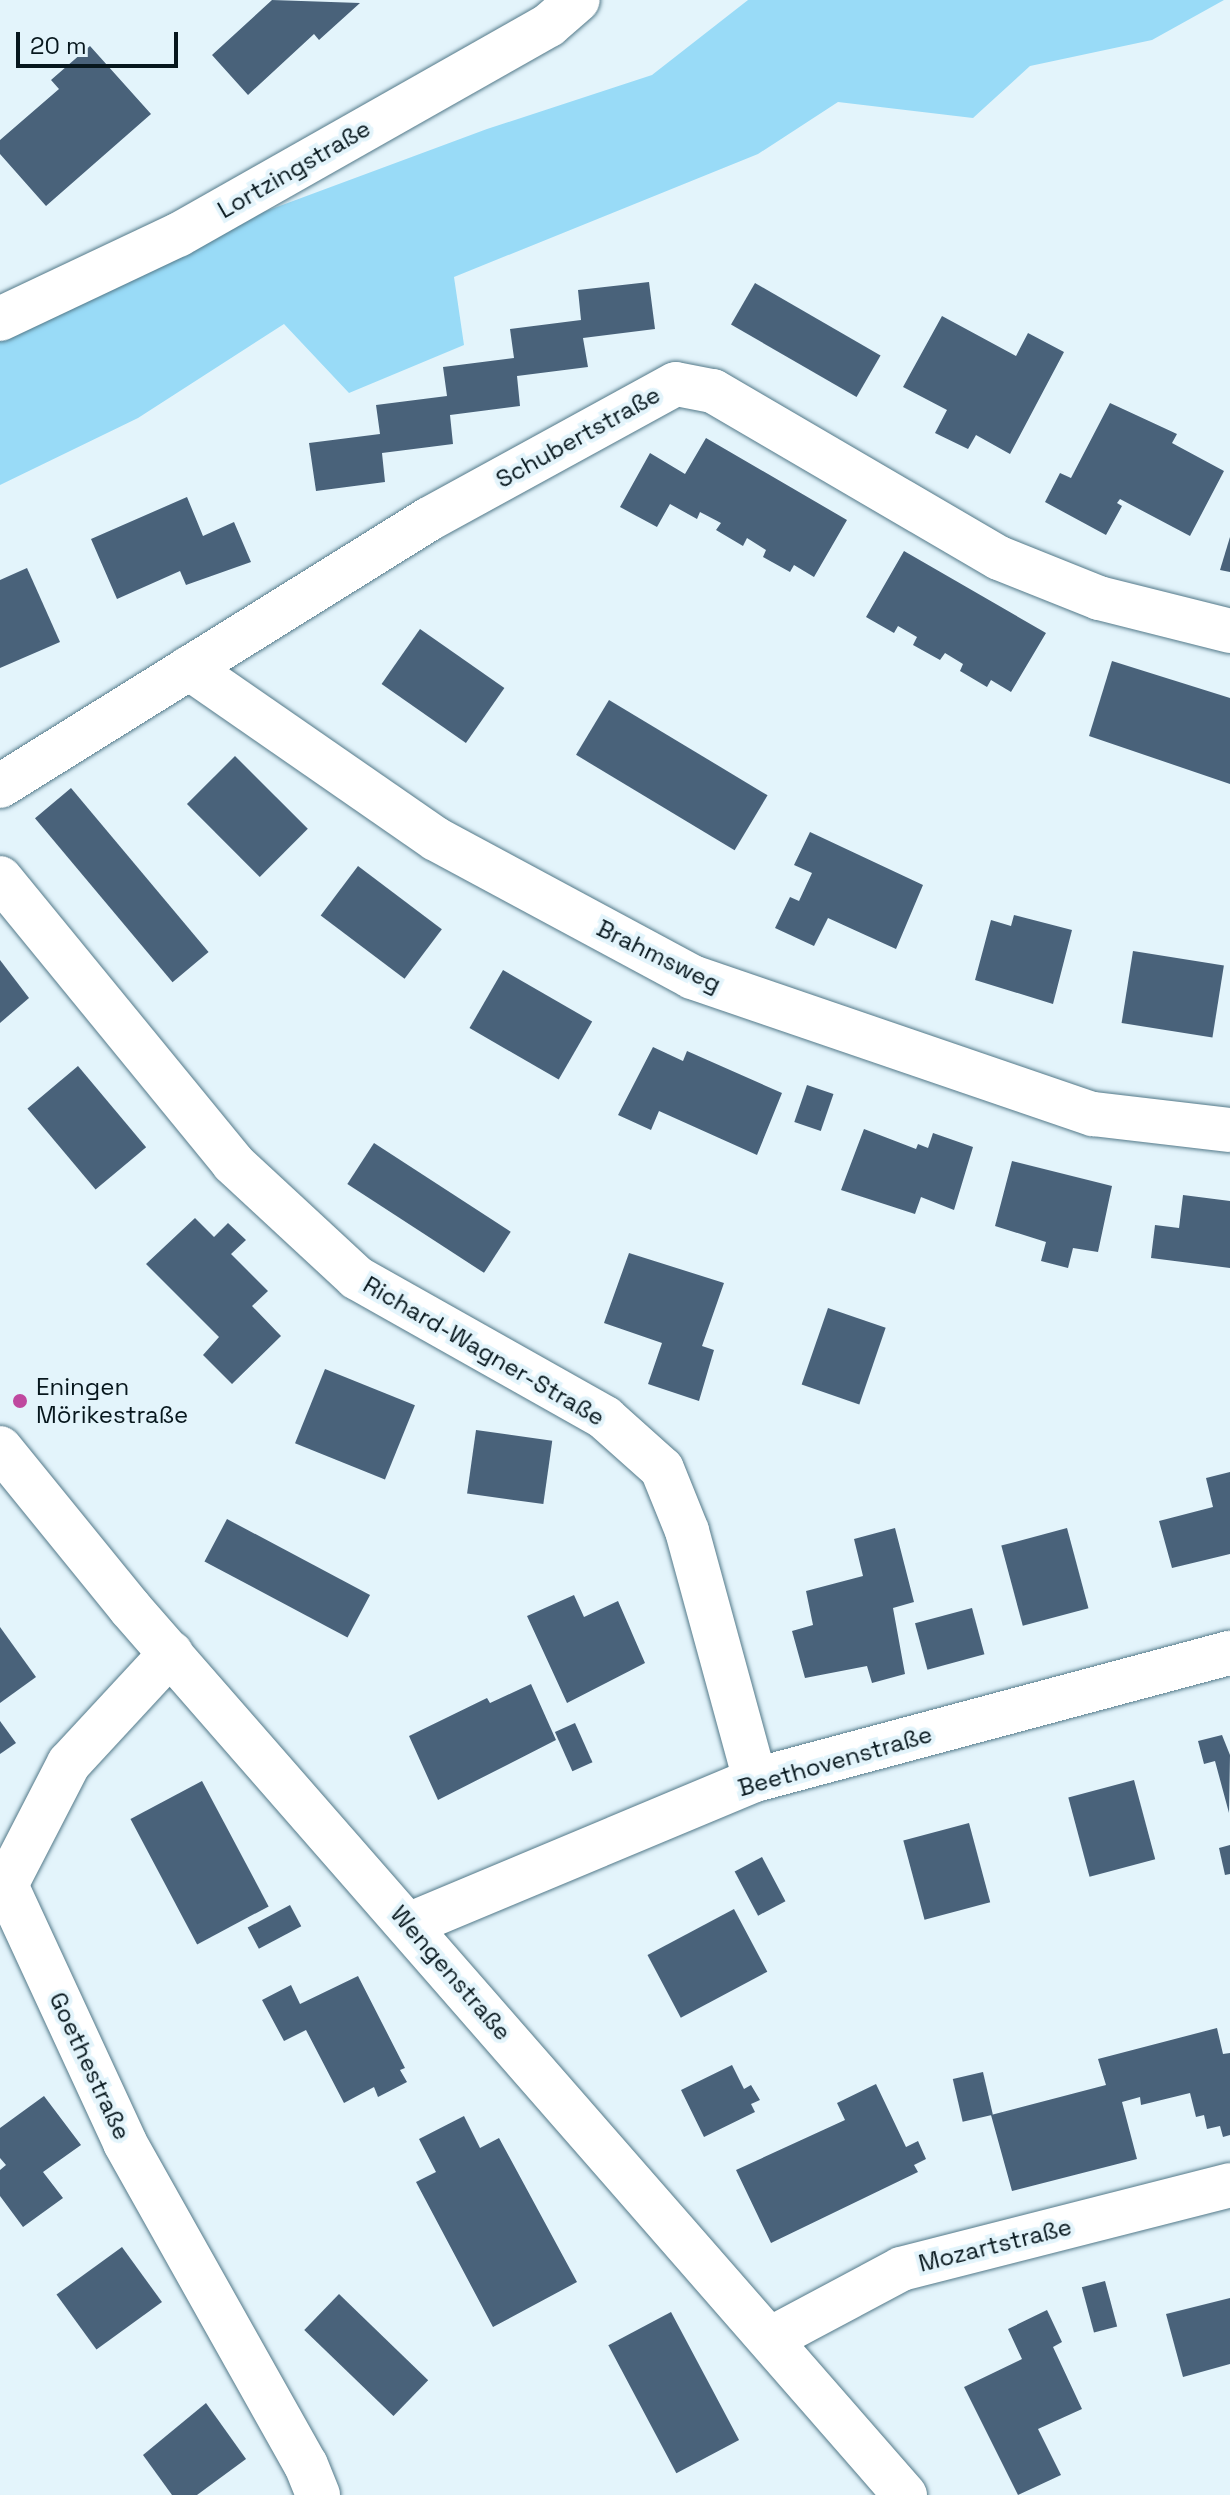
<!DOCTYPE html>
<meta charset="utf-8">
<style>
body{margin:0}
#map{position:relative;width:1230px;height:2495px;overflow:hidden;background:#e3f4fb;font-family:"Space Grotesk",sans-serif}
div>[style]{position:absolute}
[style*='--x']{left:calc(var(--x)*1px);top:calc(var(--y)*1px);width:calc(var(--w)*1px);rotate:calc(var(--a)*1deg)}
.green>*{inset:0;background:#99dbf7}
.building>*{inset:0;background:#49627a;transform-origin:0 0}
.roads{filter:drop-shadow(0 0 2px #537989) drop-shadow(0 0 2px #537989)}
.street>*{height:44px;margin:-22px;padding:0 22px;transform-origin:22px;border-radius:22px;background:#fff}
.dots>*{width:22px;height:22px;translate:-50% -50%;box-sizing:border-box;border:4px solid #e3f4fb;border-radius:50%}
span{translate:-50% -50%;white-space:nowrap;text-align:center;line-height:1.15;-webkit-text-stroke:8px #e3f4fb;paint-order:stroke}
.street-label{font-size:24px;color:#07171d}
.poi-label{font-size:24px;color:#07171d}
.left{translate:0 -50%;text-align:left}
.scale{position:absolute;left:16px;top:32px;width:162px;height:36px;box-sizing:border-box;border:4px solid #07171d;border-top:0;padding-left:10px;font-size:24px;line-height:28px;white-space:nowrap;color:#07171d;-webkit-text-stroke:6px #e3f4fb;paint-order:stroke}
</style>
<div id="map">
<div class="green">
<div style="clip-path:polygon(748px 0,1224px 0,1152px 40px,1030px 66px,973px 118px,838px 102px,758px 154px,454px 277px,464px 345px,349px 393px,284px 324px,138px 418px,0 485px,0 329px,183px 242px,487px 129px,652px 75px)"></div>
</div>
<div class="building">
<div style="clip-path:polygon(272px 0,360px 3px,319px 40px,314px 34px,248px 95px,212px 55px)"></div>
<div style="clip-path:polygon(90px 46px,151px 114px,46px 206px,0 154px,0 140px,59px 89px,51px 80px)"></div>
<div style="clip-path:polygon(649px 282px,655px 329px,583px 338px,588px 367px,517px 376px,520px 406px,450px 415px,453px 444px,382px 453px,385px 482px,316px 491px,309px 443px,380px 434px,376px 405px,447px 396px,443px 367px,514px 358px,510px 329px,581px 320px,578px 290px)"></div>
<div style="left:755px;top:283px;width:145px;height:48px;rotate:30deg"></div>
<div style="clip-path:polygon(942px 316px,1016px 356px,1028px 333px,1064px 352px,1010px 454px,976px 435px,968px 449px,935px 433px,947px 410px,903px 387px)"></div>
<div style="clip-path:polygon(1110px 403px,1177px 434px,1172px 443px,1224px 471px,1190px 536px,1120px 499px,1117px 503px,1122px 506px,1106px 535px,1045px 502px,1060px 473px,1071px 478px)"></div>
<div style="clip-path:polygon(706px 438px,847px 520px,814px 577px,794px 565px,790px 572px,763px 557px,766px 550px,747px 538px,743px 546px,716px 530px,721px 523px,700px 512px,697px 519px,670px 504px,657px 527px,620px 507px,650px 453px,685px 474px)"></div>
<div style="clip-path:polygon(187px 497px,203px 536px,234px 522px,251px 562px,186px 585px,180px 571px,117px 599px,91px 539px)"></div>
<div style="clip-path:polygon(1230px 537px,1230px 572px,1220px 570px)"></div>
<div style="clip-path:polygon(904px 551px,1046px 633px,1011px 692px,991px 680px,987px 687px,960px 671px,963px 664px,945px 653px,940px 660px,913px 645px,917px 637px,898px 626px,894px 633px,866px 617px)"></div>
<div style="clip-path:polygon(27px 568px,60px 642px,0 668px,0 580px)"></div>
<div style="left:420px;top:629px;width:103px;height:67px;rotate:35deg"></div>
<div style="clip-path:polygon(1112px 661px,1230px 698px,1230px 784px,1089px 736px)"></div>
<div style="left:609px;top:700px;width:185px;height:64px;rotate:31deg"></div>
<div style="left:235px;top:756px;width:103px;height:68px;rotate:45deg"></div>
<div style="left:71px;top:788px;width:214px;height:47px;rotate:50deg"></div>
<div style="clip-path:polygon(810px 832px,923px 885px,896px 949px,828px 918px,814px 946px,775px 928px,790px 897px,799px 901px,812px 873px,794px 865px)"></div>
<div style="left:358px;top:866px;width:105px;height:62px;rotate:37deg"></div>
<div style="clip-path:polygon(1014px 915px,1072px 930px,1053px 1004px,975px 980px,991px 920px,1011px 926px)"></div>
<div style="left:1133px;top:951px;width:92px;height:73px;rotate:9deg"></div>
<div style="clip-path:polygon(0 960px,29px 998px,0 1023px)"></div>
<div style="left:503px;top:970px;width:103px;height:67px;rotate:30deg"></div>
<div style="clip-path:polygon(653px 1047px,683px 1061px,687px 1051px,782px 1093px,757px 1155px,659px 1111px,651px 1130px,618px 1115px)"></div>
<div style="left:78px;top:1066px;width:106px;height:66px;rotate:50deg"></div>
<div style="left:807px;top:1085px;width:28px;height:39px;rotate:19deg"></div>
<div style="clip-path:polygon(864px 1129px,916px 1149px,918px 1144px,928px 1148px,933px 1133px,973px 1147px,954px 1210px,921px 1197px,915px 1214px,841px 1190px)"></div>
<div style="left:374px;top:1143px;width:163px;height:49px;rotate:33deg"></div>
<div style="clip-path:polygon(1012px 1161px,1112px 1186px,1098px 1252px,1073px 1248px,1068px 1268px,1041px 1261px,1046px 1242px,995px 1226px)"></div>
<div style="clip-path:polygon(1183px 1195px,1230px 1201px,1230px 1268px,1151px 1258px,1155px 1225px,1179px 1228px)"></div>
<div style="clip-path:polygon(195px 1218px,214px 1237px,228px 1223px,246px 1240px,231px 1254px,268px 1291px,252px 1306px,281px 1336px,232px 1384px,203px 1355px,219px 1337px,146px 1264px)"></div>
<div style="clip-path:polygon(629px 1253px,724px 1283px,702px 1346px,714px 1350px,699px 1401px,648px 1384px,662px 1343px,604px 1323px)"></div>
<div style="left:828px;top:1308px;width:61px;height:81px;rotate:19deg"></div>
<div style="left:325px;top:1369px;width:97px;height:80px;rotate:22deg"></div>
<div style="left:476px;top:1430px;width:77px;height:64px;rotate:8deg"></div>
<div style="clip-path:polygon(1230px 1472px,1230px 1554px,1172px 1568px,1159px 1521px,1213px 1507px,1206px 1478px)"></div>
<div style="left:227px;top:1519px;width:162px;height:48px;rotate:28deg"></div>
<div style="clip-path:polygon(895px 1528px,914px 1602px,893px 1608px,905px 1674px,872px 1683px,867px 1666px,805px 1678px,792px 1631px,813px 1625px,806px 1591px,863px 1576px,854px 1539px)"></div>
<div style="left:1067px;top:1528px;width:83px;height:68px;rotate:75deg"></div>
<div style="clip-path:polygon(574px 1595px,584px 1617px,618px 1601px,645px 1663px,567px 1703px,527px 1616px)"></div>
<div style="left:972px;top:1608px;width:48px;height:59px;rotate:75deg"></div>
<div style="clip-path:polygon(0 1627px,36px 1677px,0 1703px)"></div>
<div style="clip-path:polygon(531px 1684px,556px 1740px,438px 1800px,409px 1736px,487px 1698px,490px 1703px)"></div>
<div style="clip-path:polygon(0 1721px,16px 1743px,0 1754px)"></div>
<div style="left:575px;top:1723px;width:43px;height:22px;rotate:66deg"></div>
<div style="clip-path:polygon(1222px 1735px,1230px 1755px,1229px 1813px,1215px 1761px,1204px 1764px,1198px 1741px)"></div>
<div style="left:1134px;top:1780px;width:82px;height:68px;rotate:75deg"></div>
<div style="left:202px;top:1781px;width:142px;height:81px;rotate:62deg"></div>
<div style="left:969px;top:1823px;width:82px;height:68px;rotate:75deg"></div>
<div style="clip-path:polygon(1230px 1845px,1230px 1874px,1225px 1875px,1219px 1848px)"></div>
<div style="left:762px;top:1857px;width:50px;height:31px;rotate:62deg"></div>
<div style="left:290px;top:1905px;width:24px;height:48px;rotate:62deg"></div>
<div style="left:734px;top:1909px;width:71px;height:98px;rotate:62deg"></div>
<div style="clip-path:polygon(358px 1976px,405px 2068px,400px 2070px,407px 2082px,378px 2097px,374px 2087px,344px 2103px,306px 2030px,284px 2041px,262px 2000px,291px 1985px,300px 2004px)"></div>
<div style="clip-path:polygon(1217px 2028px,1223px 2054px,1230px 2053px,1230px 2135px,1223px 2137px,1220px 2126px,1207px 2129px,1204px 2115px,1196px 2117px,1190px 2093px,1141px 2105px,1140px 2097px,1122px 2102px,1137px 2159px,1012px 2191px,991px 2115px,1106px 2085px,1098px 2059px)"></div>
<div style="clip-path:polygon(732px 2065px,744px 2089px,751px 2085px,760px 2100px,751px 2104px,755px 2112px,704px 2137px,681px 2090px)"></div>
<div style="left:983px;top:2072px;width:44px;height:31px;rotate:77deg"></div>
<div style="clip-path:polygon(876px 2084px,906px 2147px,918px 2141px,926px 2159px,914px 2165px,918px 2172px,771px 2243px,736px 2170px,845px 2120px,837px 2103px)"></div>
<div style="clip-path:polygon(44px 2096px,81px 2145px,43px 2172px,63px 2198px,23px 2227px,0 2196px,0 2170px,6px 2165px,0 2158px,0 2128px)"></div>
<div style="clip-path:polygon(464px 2116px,480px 2148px,499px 2138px,577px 2282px,493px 2327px,416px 2182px,436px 2172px,419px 2139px)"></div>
<div style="left:122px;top:2247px;width:68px;height:81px;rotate:54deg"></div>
<div style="left:1105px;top:2281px;width:47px;height:24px;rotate:75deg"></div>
<div style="left:339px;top:2294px;width:124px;height:50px;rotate:44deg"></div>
<div style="clip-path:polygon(1230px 2298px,1230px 2364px,1183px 2377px,1166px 2314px)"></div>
<div style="clip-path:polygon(1047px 2310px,1062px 2342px,1053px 2347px,1082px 2409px,1038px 2429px,1061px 2475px,1018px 2495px,964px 2387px,1022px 2359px,1008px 2329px)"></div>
<div style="left:671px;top:2312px;width:145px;height:71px;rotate:62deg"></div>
<div style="clip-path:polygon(206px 2403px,246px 2459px,197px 2495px,172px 2495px,143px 2455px)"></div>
</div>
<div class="roads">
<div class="street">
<div style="--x:0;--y:319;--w:197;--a:-25.3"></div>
<div style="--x:178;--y:235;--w:426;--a:-29.5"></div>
<div style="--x:549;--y:25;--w:38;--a:-41"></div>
<div style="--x:189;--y:668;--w:300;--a:34.7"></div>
<div style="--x:436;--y:839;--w:291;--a:28.3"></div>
<div style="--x:692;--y:977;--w:424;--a:18.9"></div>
<div style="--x:1093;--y:1114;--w:138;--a:6.7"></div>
<div style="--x:0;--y:786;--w:505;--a:-31.9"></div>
<div style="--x:429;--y:519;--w:281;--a:-28.7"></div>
<div style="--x:676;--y:384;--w:38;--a:11"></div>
<div style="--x:713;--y:391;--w:331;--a:30.3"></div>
<div style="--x:999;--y:558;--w:108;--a:21.8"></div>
<div style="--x:1099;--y:598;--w:135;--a:14.1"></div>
<div style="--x:0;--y:878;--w:368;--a:50.7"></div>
<div style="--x:233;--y:1163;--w:169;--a:42.8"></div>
<div style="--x:357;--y:1278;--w:285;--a:29.4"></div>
<div style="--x:605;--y:1418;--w:76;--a:41.8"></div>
<div style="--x:662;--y:1469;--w:67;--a:68"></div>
<div style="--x:687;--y:1531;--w:258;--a:74.7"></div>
<div style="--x:0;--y:1448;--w:206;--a:50.9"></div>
<div style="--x:130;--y:1608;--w:1178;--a:48.86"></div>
<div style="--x:171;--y:1653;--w:150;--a:132.8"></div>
<div style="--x:69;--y:1763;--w:137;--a:117.3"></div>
<div style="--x:6;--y:1885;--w:284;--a:65.2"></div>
<div style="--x:125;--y:2143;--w:369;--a:60.7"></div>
<div style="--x:306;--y:2465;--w:32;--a:68"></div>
<div style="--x:408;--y:1925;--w:376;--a:-22.7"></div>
<div style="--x:755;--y:1780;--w:492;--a:-15"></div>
<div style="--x:772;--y:2338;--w:146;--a:-28.1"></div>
<div style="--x:901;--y:2269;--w:340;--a:-14.3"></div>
</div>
</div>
<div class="dots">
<div style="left:20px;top:1401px;background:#bf489f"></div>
</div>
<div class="street-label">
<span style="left:294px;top:169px;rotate:-30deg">Lortzingstraße</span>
<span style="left:578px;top:437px;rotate:-29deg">Schubertstraße</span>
<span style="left:659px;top:956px;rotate:26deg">Brahmsweg</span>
<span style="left:484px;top:1351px;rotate:30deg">Richard-Wagner-Straße</span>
<span style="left:835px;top:1761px;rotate:-16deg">Beethovenstraße</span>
<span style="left:451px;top:1973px;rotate:49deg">Wengenstraße</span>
<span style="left:90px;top:2066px;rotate:65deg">Goethestraße</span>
<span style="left:995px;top:2245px;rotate:-14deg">Mozartstraße</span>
</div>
<div class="poi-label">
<span class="left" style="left:36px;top:1401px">Eningen<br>Mörikestraße</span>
</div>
<div class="scale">20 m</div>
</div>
